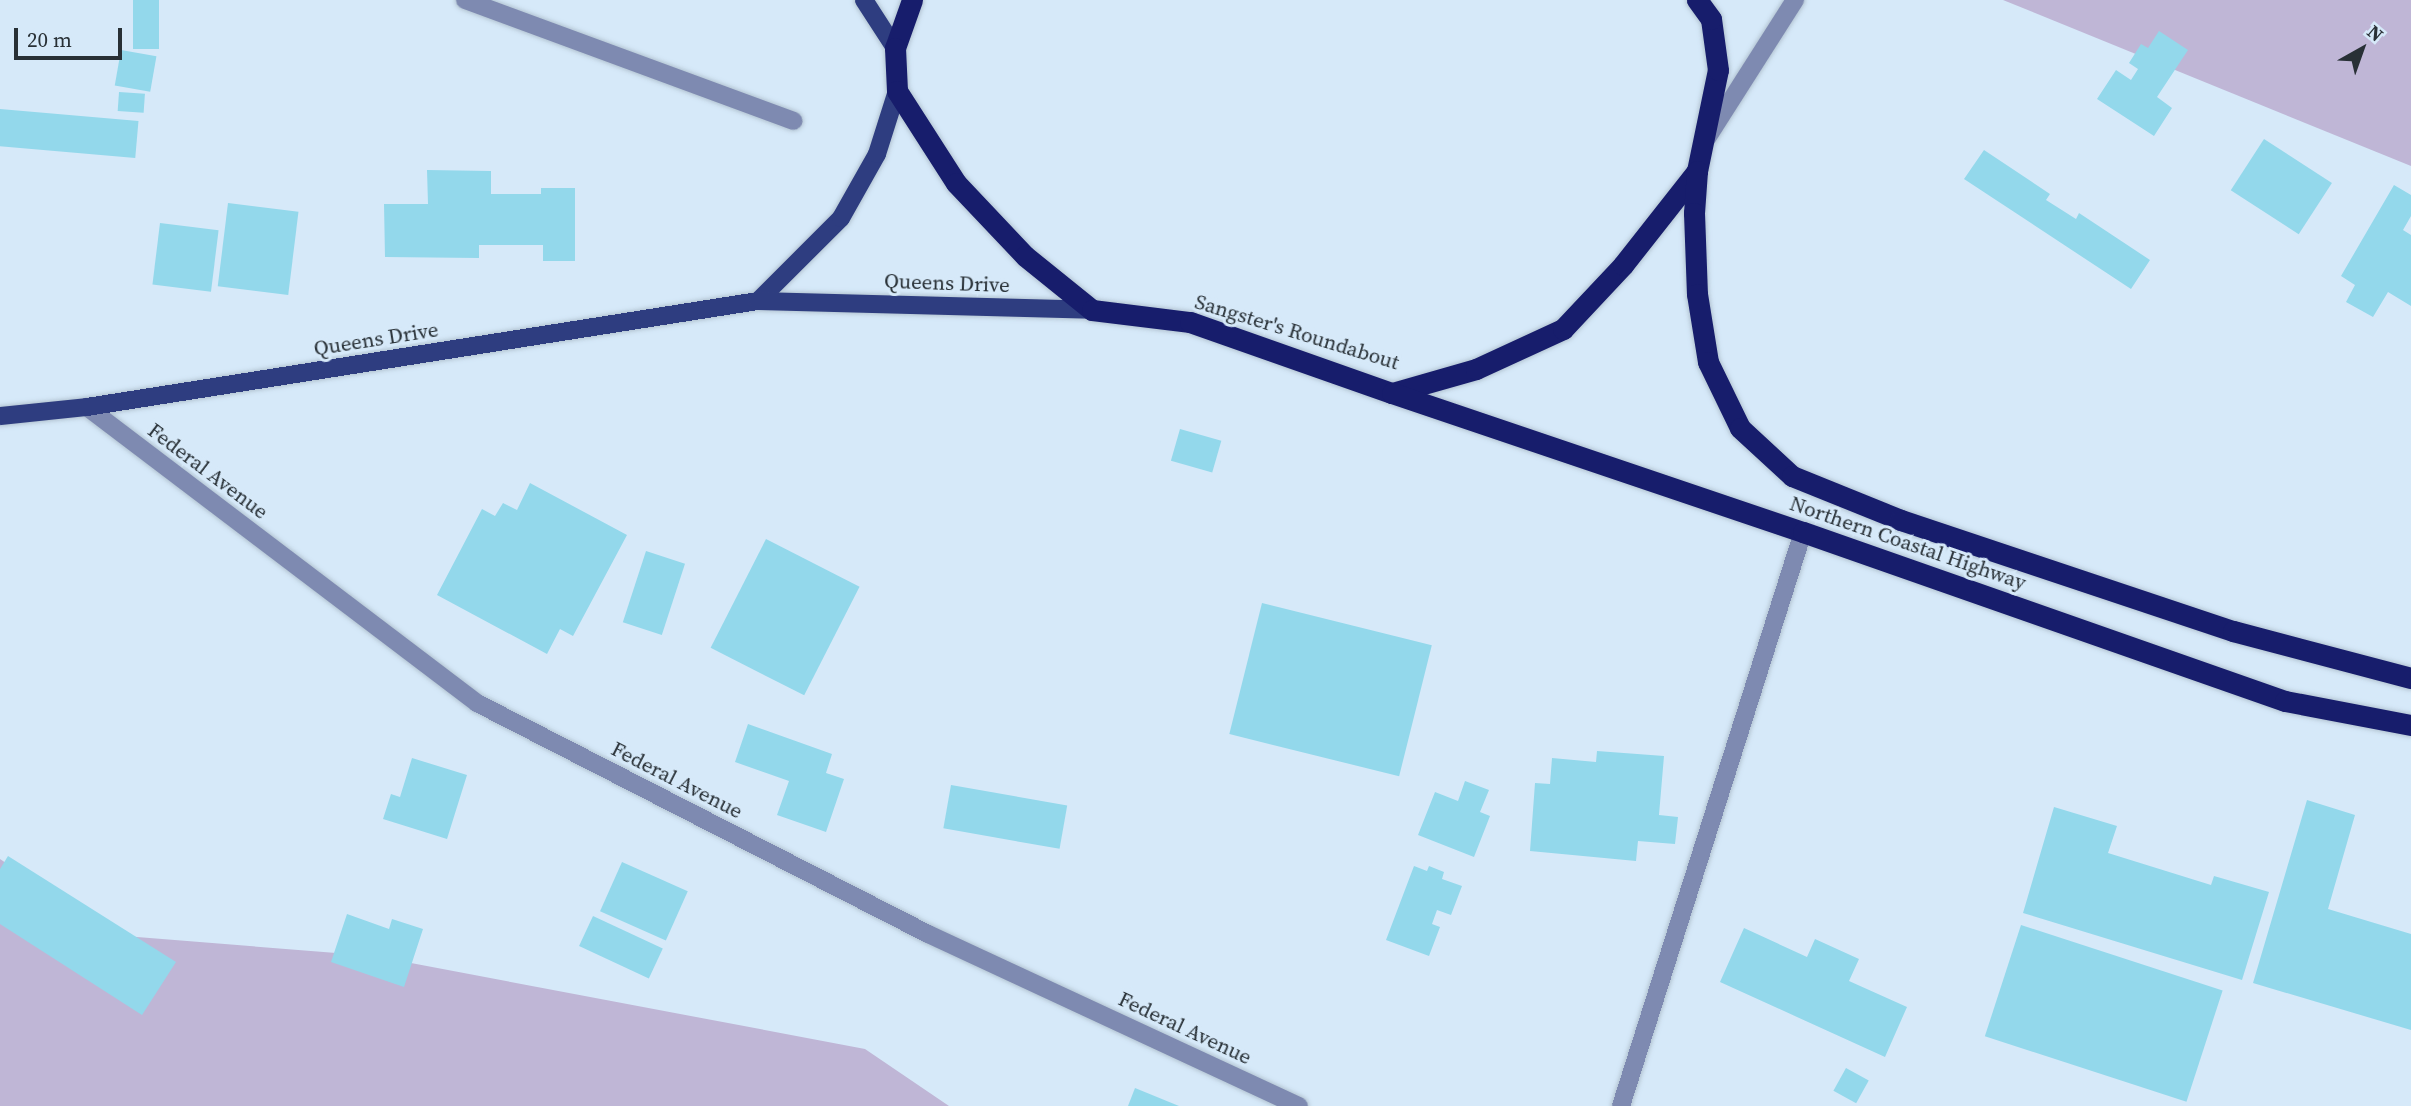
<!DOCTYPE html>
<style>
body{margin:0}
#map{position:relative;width:2411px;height:1106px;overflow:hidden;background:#d6e9f9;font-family:"Source Serif 4",serif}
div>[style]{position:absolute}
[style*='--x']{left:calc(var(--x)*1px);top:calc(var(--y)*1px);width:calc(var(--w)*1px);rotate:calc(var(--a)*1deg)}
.green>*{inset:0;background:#bfb6d6}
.building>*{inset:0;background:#93d8eb;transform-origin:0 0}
.roads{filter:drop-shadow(0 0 2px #b3c4d2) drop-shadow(0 0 2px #b3c4d2)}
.minor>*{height:18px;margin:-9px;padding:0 9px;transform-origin:9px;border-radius:9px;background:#7e8ab1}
.major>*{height:18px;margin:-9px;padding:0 9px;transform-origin:9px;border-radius:9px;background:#2e3d80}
.highway>*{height:21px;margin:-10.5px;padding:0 10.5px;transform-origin:10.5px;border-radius:10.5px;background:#171d6c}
span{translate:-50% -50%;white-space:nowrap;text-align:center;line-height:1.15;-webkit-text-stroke:6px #d6e9f9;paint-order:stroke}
.street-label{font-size:21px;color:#283036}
.north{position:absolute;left:2327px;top:14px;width:70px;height:70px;-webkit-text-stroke:5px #d6e9f9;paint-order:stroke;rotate:40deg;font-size:19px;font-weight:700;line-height:28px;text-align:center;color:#283036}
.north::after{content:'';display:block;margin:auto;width:24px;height:32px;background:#283036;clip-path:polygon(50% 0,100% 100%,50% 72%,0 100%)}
.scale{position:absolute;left:14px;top:28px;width:108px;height:32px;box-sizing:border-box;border:4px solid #283036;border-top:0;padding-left:9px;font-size:21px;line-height:24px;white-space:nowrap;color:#283036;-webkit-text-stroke:5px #d6e9f9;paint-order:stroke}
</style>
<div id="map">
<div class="green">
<div style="clip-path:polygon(2003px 0,2411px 0,2411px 166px)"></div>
<div style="clip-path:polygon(0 859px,112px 935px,374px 956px,865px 1049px,949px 1106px,0 1106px)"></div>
</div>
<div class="building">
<div style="left:133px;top:0;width:26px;height:49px"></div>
<div style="clip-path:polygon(2159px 31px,2188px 50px,2157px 97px,2172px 108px,2154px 136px,2097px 99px,2116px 70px,2131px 80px,2138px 69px,2129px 63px,2141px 44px,2148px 48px)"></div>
<div style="left:121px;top:50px;width:36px;height:36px;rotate:10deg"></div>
<div style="left:119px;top:92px;width:26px;height:19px;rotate:4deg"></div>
<div style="left:0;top:109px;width:139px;height:37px;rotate:5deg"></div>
<div style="left:2264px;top:139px;width:81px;height:61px;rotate:33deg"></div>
<div style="clip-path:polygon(1984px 150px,2050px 194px,2046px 200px,2076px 219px,2079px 213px,2150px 260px,2131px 289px,1964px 179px)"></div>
<div style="clip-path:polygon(427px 170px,491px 171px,491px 194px,541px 194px,541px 188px,575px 188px,575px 261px,543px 261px,543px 245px,479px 245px,479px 258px,385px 257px,384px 204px,428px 204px)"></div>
<div style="clip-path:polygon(2394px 185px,2411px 195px,2411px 216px,2403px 230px,2411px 235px,2411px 306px,2388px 292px,2373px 317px,2346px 302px,2355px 285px,2341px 276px)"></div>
<div style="left:228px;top:203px;width:71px;height:84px;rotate:7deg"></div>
<div style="left:160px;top:223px;width:59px;height:62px;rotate:7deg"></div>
<div style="left:1180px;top:429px;width:43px;height:33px;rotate:16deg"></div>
<div style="clip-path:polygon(530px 483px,627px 535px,573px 636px,560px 629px,547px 654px,437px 595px,482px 509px,495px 516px,503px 503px,517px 510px)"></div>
<div style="left:766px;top:539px;width:105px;height:122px;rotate:27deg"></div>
<div style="left:646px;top:551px;width:41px;height:75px;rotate:18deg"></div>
<div style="left:1262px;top:603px;width:175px;height:135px;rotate:14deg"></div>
<div style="clip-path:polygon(748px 724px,832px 754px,826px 773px,844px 779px,826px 832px,777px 815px,789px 781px,735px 762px)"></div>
<div style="clip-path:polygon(1597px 751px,1664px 756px,1659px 815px,1678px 817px,1675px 844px,1638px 841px,1636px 861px,1530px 851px,1535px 783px,1550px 784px,1552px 758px,1596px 762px)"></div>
<div style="clip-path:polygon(412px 758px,467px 775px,447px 839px,383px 819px,391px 794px,400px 797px)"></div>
<div style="clip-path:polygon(1465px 781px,1489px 790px,1480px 812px,1490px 816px,1474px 857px,1418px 835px,1435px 792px,1458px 801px)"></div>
<div style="left:951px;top:785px;width:118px;height:44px;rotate:10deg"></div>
<div style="clip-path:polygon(2307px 800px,2355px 815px,2328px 909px,2411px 934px,2411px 1030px,2253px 983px)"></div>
<div style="clip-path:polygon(2054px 807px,2117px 826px,2108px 853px,2211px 885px,2214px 876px,2269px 892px,2242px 980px,2023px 913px)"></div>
<div style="clip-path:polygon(8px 856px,176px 962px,142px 1015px,0 924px,0 869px)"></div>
<div style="left:622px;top:862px;width:72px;height:54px;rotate:24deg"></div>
<div style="clip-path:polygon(1414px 866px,1427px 871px,1429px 866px,1444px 872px,1442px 879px,1462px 886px,1451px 915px,1437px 910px,1432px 924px,1440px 927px,1429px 956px,1386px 940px)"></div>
<div style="clip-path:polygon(347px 914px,389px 929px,392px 919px,423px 929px,404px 987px,331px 962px)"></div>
<div style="left:593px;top:916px;width:77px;height:33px;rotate:25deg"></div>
<div style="left:2021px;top:925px;width:212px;height:117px;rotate:18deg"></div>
<div style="clip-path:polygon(1744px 928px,1807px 957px,1815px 939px,1859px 959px,1849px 981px,1907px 1007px,1885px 1057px,1720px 982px)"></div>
<div style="left:1846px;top:1068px;width:26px;height:26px;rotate:29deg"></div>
<div style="clip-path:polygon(1135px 1088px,1179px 1106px,1128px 1106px)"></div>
</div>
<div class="roads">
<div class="minor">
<div style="--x:465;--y:0;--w:350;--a:20.2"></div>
<div style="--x:1707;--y:138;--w:164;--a:-57.5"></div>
<div style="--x:87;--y:407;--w:490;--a:37.2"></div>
<div style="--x:477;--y:703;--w:507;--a:27.12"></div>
<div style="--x:928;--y:934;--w:409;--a:24.9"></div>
<div style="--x:1621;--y:1106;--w:602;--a:-72.41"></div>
</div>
<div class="major">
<div style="--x:864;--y:0;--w:57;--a:57.1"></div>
<div style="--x:758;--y:301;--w:117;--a:-45"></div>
<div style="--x:841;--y:218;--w:73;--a:-60.6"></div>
<div style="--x:877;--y:154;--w:66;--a:-72.4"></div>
<div style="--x:0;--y:416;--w:87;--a:-5.9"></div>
<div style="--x:87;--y:407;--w:679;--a:-8.98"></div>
<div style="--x:758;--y:301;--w:334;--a:1.5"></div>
</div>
<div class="highway">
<div style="--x:912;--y:0;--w:51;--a:109.5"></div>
<div style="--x:895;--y:48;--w:43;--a:87.3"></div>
<div style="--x:897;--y:91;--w:109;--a:57.3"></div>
<div style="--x:956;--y:183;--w:100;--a:46.6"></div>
<div style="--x:1025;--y:256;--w:86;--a:38.9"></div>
<div style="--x:1092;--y:310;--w:99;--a:7"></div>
<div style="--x:1190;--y:322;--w:214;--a:19.4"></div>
<div style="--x:1392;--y:393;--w:87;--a:-15.9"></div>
<div style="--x:1476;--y:369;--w:96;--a:-24.7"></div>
<div style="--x:1563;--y:329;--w:88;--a:-46.8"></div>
<div style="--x:1623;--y:265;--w:120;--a:-51.8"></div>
<div style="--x:1697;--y:171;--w:103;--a:-78.3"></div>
<div style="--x:1718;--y:70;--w:51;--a:-97.8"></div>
<div style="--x:1711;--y:19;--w:24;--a:-126"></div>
<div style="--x:1697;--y:171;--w:42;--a:94.1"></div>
<div style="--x:1694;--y:213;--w:81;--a:87.9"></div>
<div style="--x:1697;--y:294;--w:69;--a:80.8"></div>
<div style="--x:1708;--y:362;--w:73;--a:64.1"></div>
<div style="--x:1740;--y:428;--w:71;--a:42.7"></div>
<div style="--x:1792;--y:476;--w:118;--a:22"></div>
<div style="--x:1901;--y:520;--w:350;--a:18.5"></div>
<div style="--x:2233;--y:631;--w:184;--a:14.8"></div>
<div style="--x:1392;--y:393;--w:434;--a:18.7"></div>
<div style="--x:1803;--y:532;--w:511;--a:19.32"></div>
<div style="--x:2285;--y:701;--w:128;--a:10.8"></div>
</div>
</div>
<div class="street-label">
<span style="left:947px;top:283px;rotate:2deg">Queens Drive</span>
<span style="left:1297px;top:332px;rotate:17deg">Sangster's Roundabout</span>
<span style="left:376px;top:339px;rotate:-9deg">Queens Drive</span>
<span style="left:208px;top:471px;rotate:37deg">Federal Avenue</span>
<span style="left:1908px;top:543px;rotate:19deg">Northern Coastal Highway</span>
<span style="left:677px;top:780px;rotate:27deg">Federal Avenue</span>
<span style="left:1185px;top:1028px;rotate:25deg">Federal Avenue</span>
</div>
<div class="north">N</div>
<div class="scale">20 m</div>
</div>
